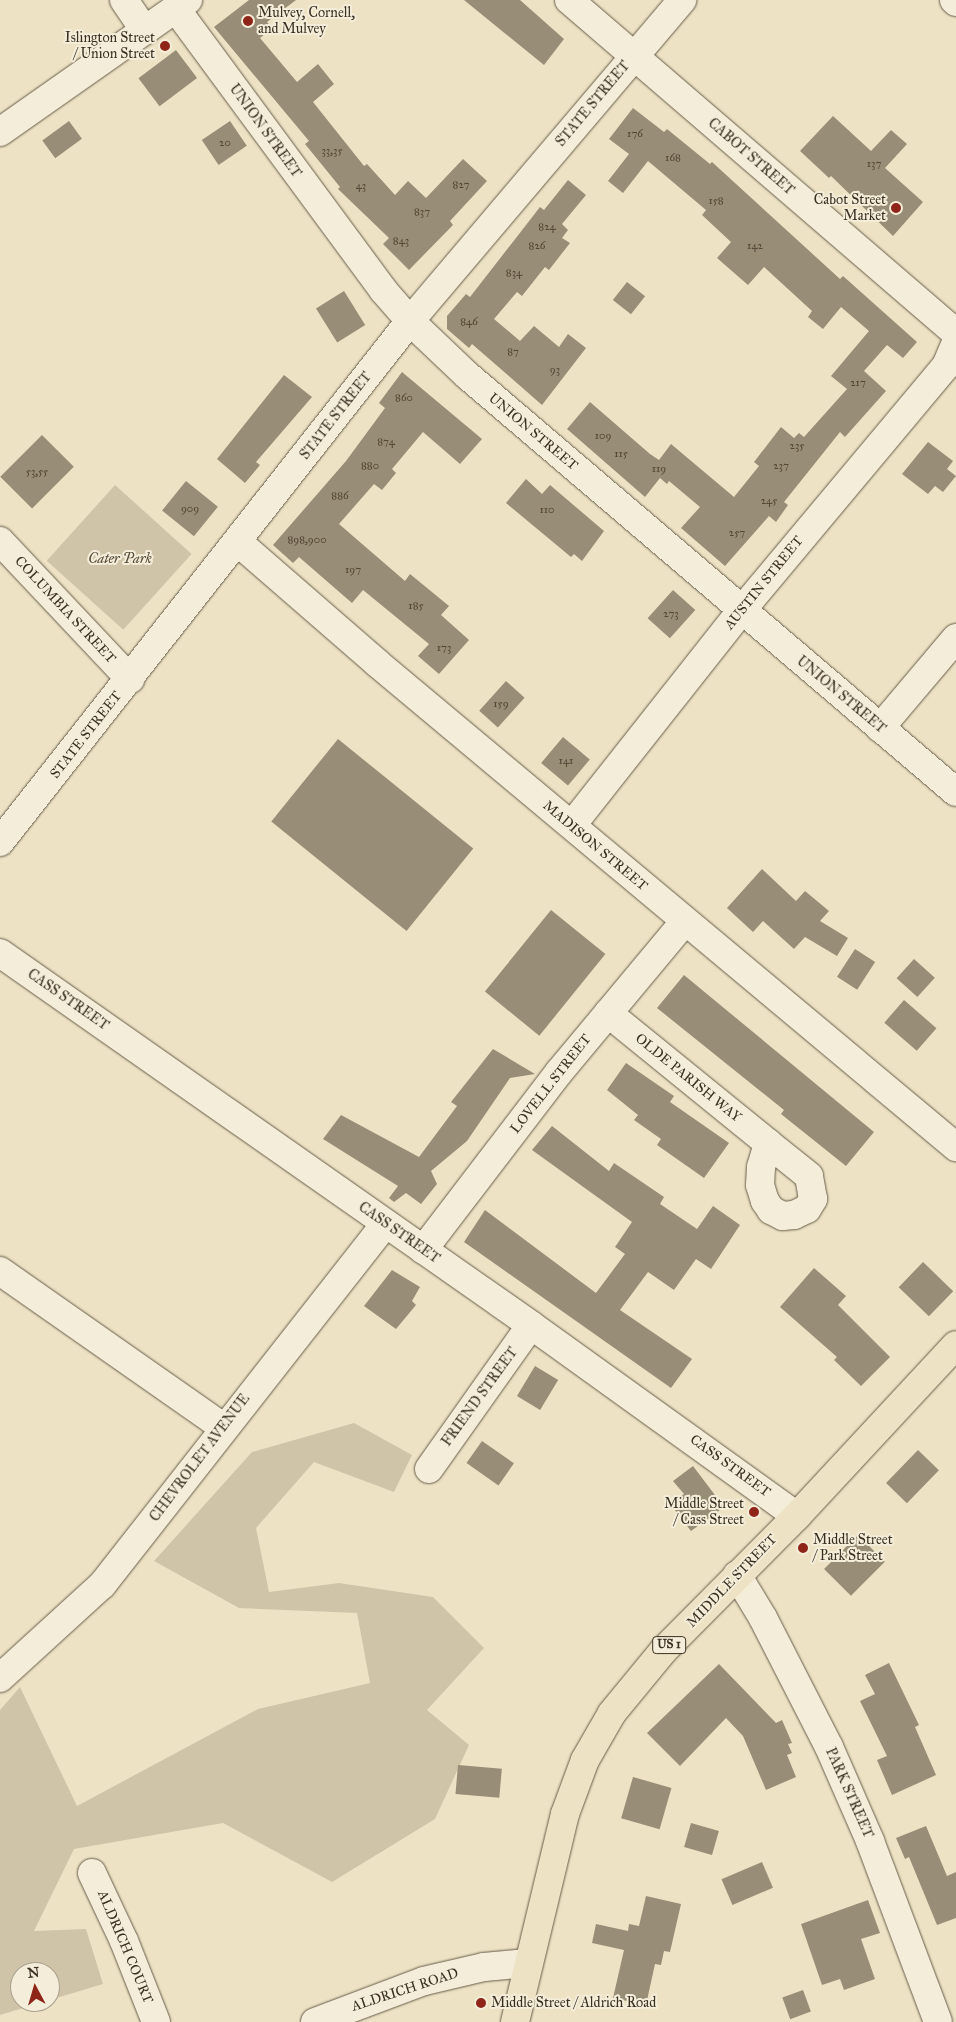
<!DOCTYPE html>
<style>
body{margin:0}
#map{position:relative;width:956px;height:2022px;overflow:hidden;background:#ede3c4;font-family:"IM FELL Great Primer",serif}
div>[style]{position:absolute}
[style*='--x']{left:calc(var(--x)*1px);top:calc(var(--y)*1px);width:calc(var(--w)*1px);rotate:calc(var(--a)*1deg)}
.green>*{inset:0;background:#cfc4a8;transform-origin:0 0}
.building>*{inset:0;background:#988d76;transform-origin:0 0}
.roads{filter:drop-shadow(0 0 1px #685c4a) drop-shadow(0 0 1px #685c4a)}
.minor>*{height:28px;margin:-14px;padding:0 14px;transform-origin:14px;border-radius:14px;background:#f3edd9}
.major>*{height:28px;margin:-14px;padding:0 14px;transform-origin:14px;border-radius:14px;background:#ede3c4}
.dots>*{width:14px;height:14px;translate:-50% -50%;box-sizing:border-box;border:2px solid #f3edd9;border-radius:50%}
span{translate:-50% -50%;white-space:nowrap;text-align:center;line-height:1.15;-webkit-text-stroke:4px #f3edd9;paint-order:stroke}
.number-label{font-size:11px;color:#524636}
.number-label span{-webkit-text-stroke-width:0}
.shield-label span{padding:1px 4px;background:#f3edd9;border:1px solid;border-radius:4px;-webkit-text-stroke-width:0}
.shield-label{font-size:12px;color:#3b2f21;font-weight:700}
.poi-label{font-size:14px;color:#3b2f21}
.left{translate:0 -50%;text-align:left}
.right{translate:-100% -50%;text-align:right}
.street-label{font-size:14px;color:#3b2f21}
.park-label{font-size:14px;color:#594d3c;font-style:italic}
.north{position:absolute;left:10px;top:1962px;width:50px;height:50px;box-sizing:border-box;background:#f3edd9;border:1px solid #a9a18f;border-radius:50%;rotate:354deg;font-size:14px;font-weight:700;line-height:20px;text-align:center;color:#3b2f21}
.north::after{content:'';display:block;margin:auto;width:18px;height:22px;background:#8f2418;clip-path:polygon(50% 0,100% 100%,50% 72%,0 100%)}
</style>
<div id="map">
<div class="green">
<div style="left:115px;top:485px;width:103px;height:102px;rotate:42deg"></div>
<div style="clip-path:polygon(354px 1423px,412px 1455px,394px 1492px,314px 1462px,256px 1528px,269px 1592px,339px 1583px,433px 1597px,484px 1648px,427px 1710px,469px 1745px,435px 1819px,332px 1882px,223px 1823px,74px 1849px,34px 1931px,86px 1929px,103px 1984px,50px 2000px,50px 1972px,20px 1972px,20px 2002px,43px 2002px,0 2015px,0 1710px,20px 1687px,77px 1806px,258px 1709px,370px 1683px,357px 1613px,239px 1608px,154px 1561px,252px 1452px)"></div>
</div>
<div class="building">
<div style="clip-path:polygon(249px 0,296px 0,267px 22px,272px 28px,260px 38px,297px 82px,318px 64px,334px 84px,313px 102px,364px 166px,367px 164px,395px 195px,408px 181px,426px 198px,463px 159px,487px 181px,450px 221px,453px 225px,409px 270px,383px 244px,389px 238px,338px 189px,340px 187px,305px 144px,309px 141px,214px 27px)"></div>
<div style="clip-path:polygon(464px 0,520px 0,564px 39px,544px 65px)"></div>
<div style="left:176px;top:50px;width:35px;height:47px;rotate:53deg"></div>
<div style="clip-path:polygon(633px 108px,664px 132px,667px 129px,710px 164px,712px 162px,840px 279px,843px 276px,917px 342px,903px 358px,887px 345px,864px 371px,886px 391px,845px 437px,840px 432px,784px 502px,788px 505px,776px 522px,769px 516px,725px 566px,681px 528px,700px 507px,669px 481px,667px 484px,660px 478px,645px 497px,567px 429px,590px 402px,650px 454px,659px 460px,671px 444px,734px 497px,759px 466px,754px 462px,781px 427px,794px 438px,799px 433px,804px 437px,847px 389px,831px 376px,869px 331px,841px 307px,823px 329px,808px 317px,812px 311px,764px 267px,748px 285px,717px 258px,731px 242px,702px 215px,706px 210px,648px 161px,623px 193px,608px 181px,629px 154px,609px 139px)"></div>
<div style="clip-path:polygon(833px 116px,871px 151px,891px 130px,907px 144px,885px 168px,923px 202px,893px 236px,831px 176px,829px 178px,800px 151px)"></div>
<div style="left:69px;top:121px;width:22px;height:33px;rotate:54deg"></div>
<div style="left:230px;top:121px;width:30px;height:34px;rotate:56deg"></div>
<div style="clip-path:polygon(568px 180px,586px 195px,562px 224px,568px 230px,562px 238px,570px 243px,549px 270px,545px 267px,522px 296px,517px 292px,494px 319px,520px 341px,534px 326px,559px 347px,568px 334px,586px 348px,542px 405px,472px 344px,469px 348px,447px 329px,447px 316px,466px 294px,470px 297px,540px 207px,544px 210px)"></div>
<div style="left:627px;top:282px;width:23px;height:23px;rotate:38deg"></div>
<div style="left:344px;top:291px;width:40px;height:33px;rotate:58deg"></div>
<div style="clip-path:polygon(402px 372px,482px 439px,460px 464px,423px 432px,392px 469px,396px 473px,382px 490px,374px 484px,339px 524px,405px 581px,410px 574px,449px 606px,441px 615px,469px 640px,439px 674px,418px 656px,429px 644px,363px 590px,352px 603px,299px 557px,293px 563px,273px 545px,346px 461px,385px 408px,379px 403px)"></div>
<div style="clip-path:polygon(284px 375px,312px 397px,256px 462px,260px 465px,245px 483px,217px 459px)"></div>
<div style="left:42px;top:435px;width:45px;height:59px;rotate:45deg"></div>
<div style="clip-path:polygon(928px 442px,953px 461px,947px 469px,956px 476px,943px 492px,935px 486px,928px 494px,902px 474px)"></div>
<div style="clip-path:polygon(526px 479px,542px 494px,550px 485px,604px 531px,582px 561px,574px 554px,571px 557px,506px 503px)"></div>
<div style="left:186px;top:481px;width:41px;height:38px;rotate:39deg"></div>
<div style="left:673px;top:590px;width:30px;height:38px;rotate:42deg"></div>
<div style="left:506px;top:681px;width:25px;height:40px;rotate:42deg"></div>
<div style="left:563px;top:737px;width:35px;height:34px;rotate:40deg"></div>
<div style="left:338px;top:739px;width:174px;height:106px;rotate:39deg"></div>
<div style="clip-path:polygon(762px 869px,796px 901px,805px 891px,829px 911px,820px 921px,848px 938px,837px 956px,805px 937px,794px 949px,763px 921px,753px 932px,727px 908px)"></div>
<div style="left:551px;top:910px;width:70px;height:105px;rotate:39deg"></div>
<div style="left:855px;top:949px;width:24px;height:33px;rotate:33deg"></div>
<div style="left:914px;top:959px;width:28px;height:26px;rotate:42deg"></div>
<div style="clip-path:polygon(684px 975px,874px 1132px,846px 1166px,781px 1114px,784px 1110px,657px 1008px)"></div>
<div style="left:904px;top:1000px;width:43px;height:30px;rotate:41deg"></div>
<div style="clip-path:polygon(493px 1049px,535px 1074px,510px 1078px,467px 1141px,431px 1171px,437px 1184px,421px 1204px,406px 1193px,394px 1202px,389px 1198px,398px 1186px,323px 1139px,341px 1115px,419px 1157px,457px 1106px,451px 1102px)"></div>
<div style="clip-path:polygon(626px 1063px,674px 1096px,670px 1102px,729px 1143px,704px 1178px,657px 1145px,661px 1139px,634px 1120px,638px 1115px,607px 1090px)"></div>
<div style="clip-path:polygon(552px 1126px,609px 1171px,614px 1163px,664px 1197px,660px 1204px,697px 1229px,713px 1206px,740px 1225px,711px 1269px,696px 1259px,674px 1290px,648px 1272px,620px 1310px,692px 1359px,671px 1388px,464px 1242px,485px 1210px,596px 1293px,625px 1254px,615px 1247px,632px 1222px,532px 1150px)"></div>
<div style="left:923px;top:1262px;width:42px;height:35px;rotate:44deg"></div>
<div style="clip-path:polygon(814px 1268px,846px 1296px,838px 1305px,890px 1357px,861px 1386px,834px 1360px,837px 1357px,780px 1307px)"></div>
<div style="clip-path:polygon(392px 1270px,420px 1287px,412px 1301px,416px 1305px,396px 1329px,364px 1306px)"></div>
<div style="left:535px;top:1366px;width:27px;height:35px;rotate:31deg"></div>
<div style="left:482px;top:1441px;width:39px;height:27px;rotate:35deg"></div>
<div style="left:918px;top:1450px;width:29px;height:46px;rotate:44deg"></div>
<div style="clip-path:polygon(693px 1466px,724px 1507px,691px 1531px,671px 1505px,684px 1494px,673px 1481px)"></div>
<div style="left:858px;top:1535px;width:38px;height:48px;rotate:45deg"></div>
<div style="clip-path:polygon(889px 1663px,919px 1725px,915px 1727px,936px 1775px,892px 1795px,877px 1760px,887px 1756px,860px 1701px,875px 1694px,865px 1675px)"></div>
<div style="clip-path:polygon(719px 1664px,776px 1723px,782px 1720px,792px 1743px,788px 1744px,792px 1753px,787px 1755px,796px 1777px,766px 1790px,743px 1736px,726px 1718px,680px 1766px,647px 1733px)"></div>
<div style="left:458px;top:1765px;width:44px;height:29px;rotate:5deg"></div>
<div style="left:633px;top:1777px;width:40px;height:43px;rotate:16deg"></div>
<div style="left:691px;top:1823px;width:29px;height:25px;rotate:16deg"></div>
<div style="clip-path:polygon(926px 1826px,947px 1876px,956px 1872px,956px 1918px,937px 1925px,909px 1857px,905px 1859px,896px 1838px)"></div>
<div style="left:762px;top:1862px;width:28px;height:44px;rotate:67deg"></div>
<div style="clip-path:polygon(646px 1896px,681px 1904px,670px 1952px,664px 1951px,661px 1965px,655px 1964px,646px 2005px,613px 1998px,624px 1950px,592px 1943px,596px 1924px,628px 1931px,629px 1924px,639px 1926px)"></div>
<div style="clip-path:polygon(868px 1900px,880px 1933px,861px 1939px,875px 1979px,844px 1990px,840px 1979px,822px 1985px,801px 1924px)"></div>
<div style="left:803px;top:1990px;width:23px;height:22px;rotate:70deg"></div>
</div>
<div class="roads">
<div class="minor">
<div style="--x:124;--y:0;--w:37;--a:56"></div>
<div style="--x:569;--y:0;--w:511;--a:40.71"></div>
<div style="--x:954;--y:0;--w:3;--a:45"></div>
<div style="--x:176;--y:9;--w:349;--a:53.6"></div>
<div style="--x:383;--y:290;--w:41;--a:48.9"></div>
<div style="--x:410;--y:321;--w:80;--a:43.5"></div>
<div style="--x:468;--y:376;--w:641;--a:40.45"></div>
<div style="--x:0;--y:132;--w:230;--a:-35.1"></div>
<div style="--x:0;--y:541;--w:190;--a:46.7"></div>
<div style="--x:238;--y:542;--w:184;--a:41"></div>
<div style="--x:377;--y:663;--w:755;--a:39.89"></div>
<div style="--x:880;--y:728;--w:118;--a:-49.8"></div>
<div style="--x:572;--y:825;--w:273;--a:-51.7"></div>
<div style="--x:741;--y:611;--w:319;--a:-50.1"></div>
<div style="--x:946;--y:366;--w:26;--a:-67"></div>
<div style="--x:0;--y:842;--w:663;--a:-51.8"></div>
<div style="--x:410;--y:321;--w:421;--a:-49.7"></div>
<div style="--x:0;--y:953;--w:648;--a:35.01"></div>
<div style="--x:531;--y:1325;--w:327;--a:35.7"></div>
<div style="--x:608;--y:1013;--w:206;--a:39.1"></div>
<div style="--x:768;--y:1143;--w:25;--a:106"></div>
<div style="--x:761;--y:1167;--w:18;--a:93"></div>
<div style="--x:760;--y:1185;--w:17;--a:73"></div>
<div style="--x:765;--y:1201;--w:11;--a:56"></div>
<div style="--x:771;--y:1210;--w:13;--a:27"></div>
<div style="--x:783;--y:1216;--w:11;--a:-5"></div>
<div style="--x:794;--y:1215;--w:14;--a:-25"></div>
<div style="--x:807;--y:1209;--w:12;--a:-59"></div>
<div style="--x:813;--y:1199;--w:23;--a:-100"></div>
<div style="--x:809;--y:1176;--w:53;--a:-141.2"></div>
<div style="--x:423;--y:1250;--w:225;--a:-52.6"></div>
<div style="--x:560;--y:1071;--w:194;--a:-50.2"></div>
<div style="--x:0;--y:1271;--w:272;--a:35"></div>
<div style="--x:429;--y:1469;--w:176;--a:-54.7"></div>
<div style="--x:737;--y:1575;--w:50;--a:58.8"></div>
<div style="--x:763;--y:1618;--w:145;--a:62.9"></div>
<div style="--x:829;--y:1747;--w:103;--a:66.4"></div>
<div style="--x:870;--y:1841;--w:193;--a:69.4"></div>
<div style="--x:0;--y:1678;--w:138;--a:-42.4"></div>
<div style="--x:102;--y:1585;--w:459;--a:-51.9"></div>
<div style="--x:92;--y:1873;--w:75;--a:64.8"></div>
<div style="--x:124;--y:1941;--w:87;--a:68.4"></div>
<div style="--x:315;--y:2022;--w:116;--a:-20.6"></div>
<div style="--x:424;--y:1981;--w:62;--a:-13.1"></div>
<div style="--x:484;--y:1967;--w:44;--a:-5.2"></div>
</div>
<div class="major">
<div style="--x:515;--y:2022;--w:214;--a:-76.5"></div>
<div style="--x:565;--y:1814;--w:58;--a:-69.7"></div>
<div style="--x:585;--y:1760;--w:54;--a:-60.1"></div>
<div style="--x:612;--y:1713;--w:82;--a:-50.5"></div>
<div style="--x:664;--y:1650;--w:189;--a:-45.2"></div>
<div style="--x:797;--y:1516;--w:233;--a:-47.1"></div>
</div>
</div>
<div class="dots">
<div style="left:248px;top:21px;background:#8f2418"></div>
<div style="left:165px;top:46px;background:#8f2418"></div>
<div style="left:896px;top:208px;background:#8f2418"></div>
<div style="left:754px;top:1512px;background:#8f2418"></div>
<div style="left:803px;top:1548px;background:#8f2418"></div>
<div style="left:481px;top:2003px;background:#8f2418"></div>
</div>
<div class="number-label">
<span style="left:635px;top:134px">176</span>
<span style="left:225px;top:143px">20</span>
<span style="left:332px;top:151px">33,35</span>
<span style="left:673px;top:158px">168</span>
<span style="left:874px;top:164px">137</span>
<span style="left:461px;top:185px">827</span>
<span style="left:361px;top:186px">43</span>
<span style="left:716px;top:201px">158</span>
<span style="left:422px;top:212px">837</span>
<span style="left:547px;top:227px">824</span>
<span style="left:401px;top:241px">843</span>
<span style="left:537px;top:246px">826</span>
<span style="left:755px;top:246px">142</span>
<span style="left:514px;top:273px">834</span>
<span style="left:469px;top:322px">846</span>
<span style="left:513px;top:352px">87</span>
<span style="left:555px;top:370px">93</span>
<span style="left:858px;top:383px">217</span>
<span style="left:404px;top:398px">860</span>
<span style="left:603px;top:436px">109</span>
<span style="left:386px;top:442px">874</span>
<span style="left:797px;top:446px">235</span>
<span style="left:621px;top:454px">115</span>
<span style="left:370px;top:466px">880</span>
<span style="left:781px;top:466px">237</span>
<span style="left:659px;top:469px">119</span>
<span style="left:37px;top:472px">53,55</span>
<span style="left:340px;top:496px">886</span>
<span style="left:769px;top:501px">245</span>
<span style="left:190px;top:509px">909</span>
<span style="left:547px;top:510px">110</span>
<span style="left:737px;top:533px">257</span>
<span style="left:307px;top:540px">898,900</span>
<span style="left:353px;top:570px">197</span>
<span style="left:416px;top:606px">185</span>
<span style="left:671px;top:614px">273</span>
<span style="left:444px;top:648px">173</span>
<span style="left:501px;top:704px">159</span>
<span style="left:566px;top:761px">141</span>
</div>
<div class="shield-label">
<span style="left:669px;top:1645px">US 1</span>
</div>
<div class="poi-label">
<span class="left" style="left:258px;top:21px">Mulvey, Cornell,<br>and Mulvey</span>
<span class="right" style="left:155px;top:46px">Islington Street<br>/ Union Street</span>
<span class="right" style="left:886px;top:208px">Cabot Street<br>Market</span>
<span class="right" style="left:744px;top:1512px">Middle Street<br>/ Cass Street</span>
<span class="left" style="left:813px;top:1548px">Middle Street<br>/ Park Street</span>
<span class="left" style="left:491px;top:2003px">Middle Street / Aldrich Road</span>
</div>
<div class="street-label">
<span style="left:593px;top:104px;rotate:-50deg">STATE STREET</span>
<span style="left:265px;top:131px;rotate:54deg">UNION STREET</span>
<span style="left:751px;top:157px;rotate:41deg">CABOT STREET</span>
<span style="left:336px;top:416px;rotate:-52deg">STATE STREET</span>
<span style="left:533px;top:432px;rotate:40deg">UNION STREET</span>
<span style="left:764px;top:583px;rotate:-51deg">AUSTIN STREET</span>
<span style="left:65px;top:610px;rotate:47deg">COLUMBIA STREET</span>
<span style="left:841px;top:695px;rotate:40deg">UNION STREET</span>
<span style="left:86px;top:735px;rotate:-52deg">STATE STREET</span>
<span style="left:595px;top:846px;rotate:40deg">MADISON STREET</span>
<span style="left:68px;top:1000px;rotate:35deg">CASS STREET</span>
<span style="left:688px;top:1078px;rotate:39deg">OLDE PARISH WAY</span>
<span style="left:551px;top:1084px;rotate:-52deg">LOVELL STREET</span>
<span style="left:399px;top:1233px;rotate:35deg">CASS STREET</span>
<span style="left:480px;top:1397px;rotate:-54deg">FRIEND STREET</span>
<span style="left:200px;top:1458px;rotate:-53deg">CHEVROLET AVENUE</span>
<span style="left:730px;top:1466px;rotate:36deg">CASS STREET</span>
<span style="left:732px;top:1581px;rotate:-46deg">MIDDLE STREET</span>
<span style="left:849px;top:1793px;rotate:66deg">PARK STREET</span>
<span style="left:125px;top:1947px;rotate:67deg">ALDRICH COURT</span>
<span style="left:405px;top:1990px;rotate:-18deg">ALDRICH ROAD</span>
</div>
<div class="park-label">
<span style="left:120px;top:559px">Cater Park</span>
</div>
<div class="north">N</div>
</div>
